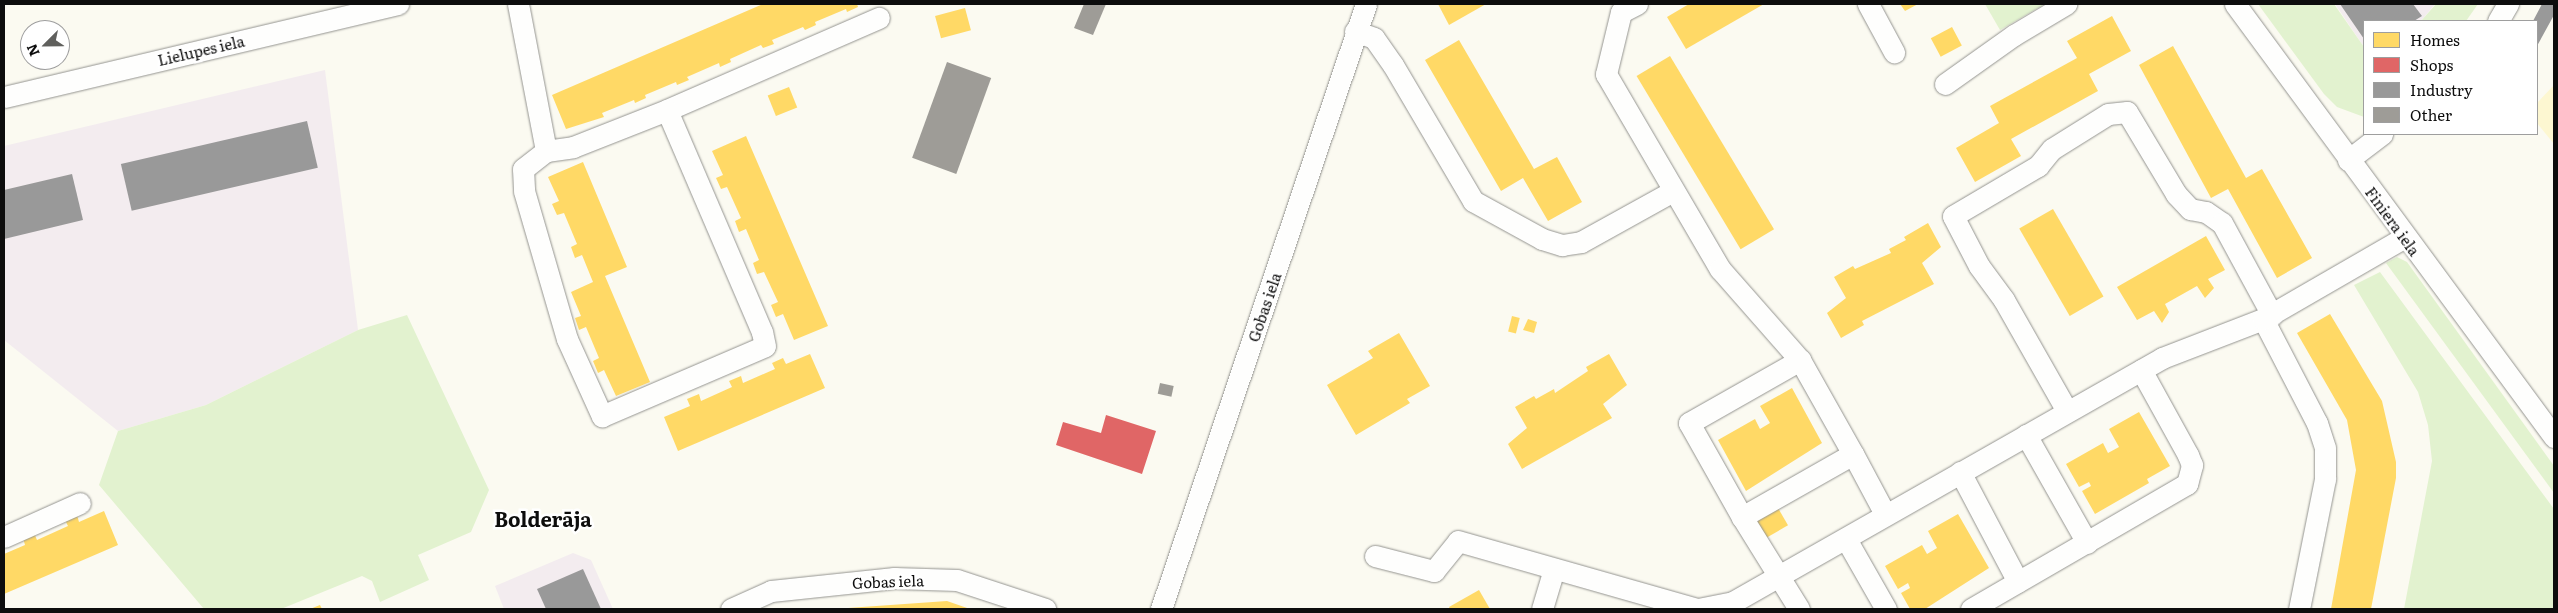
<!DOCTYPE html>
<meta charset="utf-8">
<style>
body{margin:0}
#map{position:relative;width:2558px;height:613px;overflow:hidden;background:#fbfaf1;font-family:Literata,serif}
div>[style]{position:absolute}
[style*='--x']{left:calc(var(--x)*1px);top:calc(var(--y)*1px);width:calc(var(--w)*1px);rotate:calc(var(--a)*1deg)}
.industrial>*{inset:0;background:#f3ecef}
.green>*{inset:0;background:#e2f2cf}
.sand>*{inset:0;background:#fdf7d1}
.homes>*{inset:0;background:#ffd966;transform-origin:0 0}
.shops>*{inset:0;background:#e06666}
.industry>*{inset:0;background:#999;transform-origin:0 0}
.building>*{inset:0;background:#9e9c97;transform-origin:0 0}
.roads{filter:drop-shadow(0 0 1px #949490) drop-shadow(0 0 1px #949490)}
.minor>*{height:21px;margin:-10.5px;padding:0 10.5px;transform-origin:10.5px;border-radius:10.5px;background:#fefefd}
span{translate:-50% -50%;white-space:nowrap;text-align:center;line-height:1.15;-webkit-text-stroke:5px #fff;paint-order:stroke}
.street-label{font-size:15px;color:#0d0d0d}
.district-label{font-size:20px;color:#0d0d0d;font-weight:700}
.frame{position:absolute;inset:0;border:5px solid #0d0d0d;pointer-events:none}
.legend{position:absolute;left:2363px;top:20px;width:175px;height:115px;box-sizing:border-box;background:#fff;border:1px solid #9e9e9e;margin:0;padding:6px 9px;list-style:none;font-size:15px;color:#0d0d0d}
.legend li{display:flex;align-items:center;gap:10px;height:25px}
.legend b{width:25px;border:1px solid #9e9e9e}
.north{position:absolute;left:20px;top:20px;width:50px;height:50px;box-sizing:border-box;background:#fff;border:1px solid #9e9e9e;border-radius:50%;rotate:247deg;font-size:14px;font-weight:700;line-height:20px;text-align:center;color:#0d0d0d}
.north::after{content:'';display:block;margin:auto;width:18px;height:22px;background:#60605d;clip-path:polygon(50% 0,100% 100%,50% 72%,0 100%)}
</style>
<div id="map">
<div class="industrial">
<div style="clip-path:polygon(2335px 4px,2435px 4px,2421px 21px,2364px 21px,2364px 47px)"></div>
<div style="clip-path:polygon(325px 70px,358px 330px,206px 405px,118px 431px,4px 340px,4px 146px)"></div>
<div style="clip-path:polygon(573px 553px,591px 560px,613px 609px,504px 609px,495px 586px)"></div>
</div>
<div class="green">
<div style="clip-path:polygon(1985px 4px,2045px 4px,2000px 30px)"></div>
<div style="clip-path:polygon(2258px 4px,2334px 4px,2364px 47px,2364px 117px,2337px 107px,2324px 94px)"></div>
<div style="clip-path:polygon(2436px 4px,2478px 4px,2466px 21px,2421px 21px)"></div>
<div style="clip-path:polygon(2397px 257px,2407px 262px,2554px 466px,2554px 493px,2386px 263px)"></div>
<div style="clip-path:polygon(2380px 272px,2554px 509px,2554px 609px,2404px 609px,2432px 461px,2428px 425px,2418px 392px,2354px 285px)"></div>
<div style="clip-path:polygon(407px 315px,489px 490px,471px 532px,418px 555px,429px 580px,380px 602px,372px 581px,362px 576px,281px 609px,204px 609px,99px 485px,118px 431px,206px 405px,358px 330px)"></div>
</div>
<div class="sand">
<div style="clip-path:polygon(2554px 85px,2554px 144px,2537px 123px,2537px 103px)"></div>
</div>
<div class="homes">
<div style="clip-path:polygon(763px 4px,857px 4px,858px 7px,847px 12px,846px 9px,815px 22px,816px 25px,805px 30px,803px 27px,772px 40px,774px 44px,763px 48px,761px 45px,730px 59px,731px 62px,720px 67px,719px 63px,687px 77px,689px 80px,677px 85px,676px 82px,645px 95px,646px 98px,635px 103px,634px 100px,602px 113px,604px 117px,566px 129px,552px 95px)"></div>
<div style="clip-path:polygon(1438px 4px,1486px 4px,1449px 25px)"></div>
<div style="clip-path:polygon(1689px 4px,1764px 4px,1686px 49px,1667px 17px)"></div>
<div style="clip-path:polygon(1900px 4px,1918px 4px,1905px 11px)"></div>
<div style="left:965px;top:8px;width:23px;height:31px;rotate:75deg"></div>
<div style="clip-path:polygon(2112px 16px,2131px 51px,2089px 74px,2098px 91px,2011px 139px,2021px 156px,1975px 182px,1956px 148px,1999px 123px,1990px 106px,2077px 58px,2067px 41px)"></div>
<div style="left:1952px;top:27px;width:21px;height:24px;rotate:62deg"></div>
<div style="clip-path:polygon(1459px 40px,1534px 169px,1557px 157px,1582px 202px,1548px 221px,1523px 178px,1501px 191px,1425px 60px)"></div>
<div style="clip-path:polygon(2173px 46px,2246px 178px,2262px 169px,2312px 258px,2277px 278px,2228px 189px,2211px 198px,2139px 65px)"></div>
<div style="left:1670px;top:56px;width:202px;height:39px;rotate:59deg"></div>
<div style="left:789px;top:87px;width:22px;height:23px;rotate:68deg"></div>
<div style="clip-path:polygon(746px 136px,828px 326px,794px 340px,783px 314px,776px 317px,771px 305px,778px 302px,764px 272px,757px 274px,753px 263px,759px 260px,746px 229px,739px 232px,735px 221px,741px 218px,727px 187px,721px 189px,716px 178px,723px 175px,712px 151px)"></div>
<div style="clip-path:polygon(583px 162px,627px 267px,605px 276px,650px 382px,616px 396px,604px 370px,598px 373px,593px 361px,599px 358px,586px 327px,579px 330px,575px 318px,581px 316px,571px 292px,593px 282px,582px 255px,575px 258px,571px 247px,577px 244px,564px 213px,557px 215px,552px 204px,559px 201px,548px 177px)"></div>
<div style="left:2053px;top:209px;width:101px;height:39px;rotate:60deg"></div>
<div style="clip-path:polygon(1928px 223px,1941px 247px,1922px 263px,1934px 284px,1862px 321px,1864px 325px,1841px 338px,1827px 313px,1846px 298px,1834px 277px,1853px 266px,1855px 269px,1891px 253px,1889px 249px,1906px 240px,1904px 237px)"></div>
<div style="clip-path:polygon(2206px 236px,2225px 270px,2208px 279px,2214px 288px,2205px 298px,2197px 286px,2165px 304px,2169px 312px,2162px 323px,2154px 311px,2137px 320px,2117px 287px)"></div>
<div style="clip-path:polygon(2330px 314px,2382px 401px,2396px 462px,2396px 478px,2371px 609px,2331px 609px,2356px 470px,2347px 420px,2297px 333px)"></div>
<div style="left:1512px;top:316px;width:8px;height:16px;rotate:14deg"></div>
<div style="clip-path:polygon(1528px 319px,1537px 322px,1534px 333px,1523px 330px)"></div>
<div style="clip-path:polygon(1399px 333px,1430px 386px,1407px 399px,1410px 403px,1356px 435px,1327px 385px,1373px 358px,1368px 351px)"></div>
<div style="clip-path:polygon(810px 354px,825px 388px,678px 451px,664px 417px,690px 406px,687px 399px,699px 394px,701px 401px,732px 387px,729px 381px,741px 376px,743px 383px,775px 369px,772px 363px,783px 358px,786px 364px)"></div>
<div style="clip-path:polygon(1609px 354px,1627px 385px,1603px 404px,1612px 418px,1522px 469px,1508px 444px,1527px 428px,1515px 407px,1534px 396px,1536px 399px,1554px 389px,1555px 393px,1588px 371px,1586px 367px)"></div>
<div style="clip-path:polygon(1792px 388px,1822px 443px,1746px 491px,1718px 440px,1755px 419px,1760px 429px,1770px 423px,1760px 406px)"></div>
<div style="clip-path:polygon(2139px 412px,2170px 466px,2147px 479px,2149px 483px,2095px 514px,2082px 491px,2091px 486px,2089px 482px,2079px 487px,2066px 464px,2103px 443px,2108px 453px,2119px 447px,2109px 429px)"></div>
<div style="left:1778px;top:508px;width:20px;height:30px;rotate:60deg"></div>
<div style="clip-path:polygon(104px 511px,118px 545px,4px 594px,4px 554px,25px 545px,23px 538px,34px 533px,37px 540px,68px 526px,65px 520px,77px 515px,79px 522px)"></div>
<div style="clip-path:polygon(1958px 514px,1989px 568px,1925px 609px,1910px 609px,1901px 593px,1910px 588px,1908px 583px,1898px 589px,1885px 566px,1922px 545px,1927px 554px,1937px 548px,1928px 531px)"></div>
<div style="clip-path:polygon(1479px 590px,1490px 609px,1450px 609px,1449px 607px)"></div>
<div style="clip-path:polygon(947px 601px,970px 609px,848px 609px,848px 608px)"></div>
<div style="clip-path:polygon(320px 605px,322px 609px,310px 609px)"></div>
</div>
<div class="shops">
<div style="clip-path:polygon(1106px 415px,1156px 431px,1142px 474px,1056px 445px,1063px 422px,1101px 433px)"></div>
</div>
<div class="industry">
<div style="clip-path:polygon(2340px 4px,2413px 4px,2422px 16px,2414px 21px,2364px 21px,2364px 39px)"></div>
<div style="clip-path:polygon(2542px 4px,2554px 4px,2554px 15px,2537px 46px,2537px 21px,2533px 21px)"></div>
<div style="left:307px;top:121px;width:48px;height:191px;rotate:77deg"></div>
<div style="clip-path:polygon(72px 174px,83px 220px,4px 239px,4px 190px)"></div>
<div style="clip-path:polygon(583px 569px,601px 609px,546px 609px,537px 589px)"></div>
</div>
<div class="building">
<div style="clip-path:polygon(1084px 4px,1106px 4px,1093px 35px,1074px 28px)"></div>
<div style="left:947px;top:62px;width:47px;height:102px;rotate:20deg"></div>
<div style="left:1160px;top:383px;width:14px;height:11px;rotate:12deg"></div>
</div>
<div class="roads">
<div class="minor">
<div style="--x:518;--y:4;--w:150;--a:79.2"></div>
<div style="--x:546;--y:151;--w:27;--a:-8"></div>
<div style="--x:573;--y:147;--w:101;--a:-21.5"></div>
<div style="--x:667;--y:110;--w:231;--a:-23.5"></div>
<div style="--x:1637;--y:4;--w:18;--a:153"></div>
<div style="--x:1621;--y:12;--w:64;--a:103.6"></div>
<div style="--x:1606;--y:74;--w:226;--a:59.7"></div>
<div style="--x:1720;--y:269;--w:121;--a:48.7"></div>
<div style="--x:1800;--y:360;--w:108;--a:60.6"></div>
<div style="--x:1853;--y:454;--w:128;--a:150.4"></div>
<div style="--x:1742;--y:517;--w:108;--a:58.2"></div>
<div style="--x:1868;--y:4;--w:55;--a:61.6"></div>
<div style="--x:2235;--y:4;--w:538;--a:53.62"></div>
<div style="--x:2498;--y:21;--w:20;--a:-60"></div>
<div style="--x:1355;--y:31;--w:20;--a:20"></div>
<div style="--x:1374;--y:38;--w:33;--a:55"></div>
<div style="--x:1393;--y:65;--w:158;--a:59.5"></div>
<div style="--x:1473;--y:201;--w:79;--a:28.8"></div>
<div style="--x:1542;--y:239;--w:21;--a:17"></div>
<div style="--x:1562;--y:245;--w:19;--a:-9"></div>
<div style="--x:1581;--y:242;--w:105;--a:-29"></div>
<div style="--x:1945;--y:84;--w:85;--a:-35.4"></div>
<div style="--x:2014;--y:35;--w:61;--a:-30.8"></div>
<div style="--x:4;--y:97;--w:405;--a:-13.3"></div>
<div style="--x:546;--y:151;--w:29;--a:142"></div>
<div style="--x:523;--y:169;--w:22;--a:87"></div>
<div style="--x:524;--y:191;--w:154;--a:73.8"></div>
<div style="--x:567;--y:339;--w:85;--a:65.6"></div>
<div style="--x:602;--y:416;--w:177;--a:-23.2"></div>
<div style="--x:765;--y:346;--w:14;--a:-102"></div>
<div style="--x:762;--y:332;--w:241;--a:-113.2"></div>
<div style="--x:2348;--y:160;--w:43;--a:-37.4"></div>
<div style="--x:2263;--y:319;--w:117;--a:62.6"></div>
<div style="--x:2317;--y:423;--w:26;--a:72"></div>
<div style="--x:2325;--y:448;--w:31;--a:90"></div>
<div style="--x:2325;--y:479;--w:133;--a:101.3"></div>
<div style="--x:2067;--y:411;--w:128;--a:-119.6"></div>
<div style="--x:2004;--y:300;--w:42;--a:-126.3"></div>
<div style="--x:1979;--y:266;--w:56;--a:-117.5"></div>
<div style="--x:1953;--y:216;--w:99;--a:-30.5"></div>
<div style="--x:2038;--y:166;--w:22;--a:-51"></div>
<div style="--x:2052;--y:149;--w:66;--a:-32"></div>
<div style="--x:2108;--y:114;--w:19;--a:-6"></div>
<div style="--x:2127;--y:112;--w:96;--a:59.1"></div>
<div style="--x:2176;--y:194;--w:21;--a:47"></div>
<div style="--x:2190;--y:209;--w:16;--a:11"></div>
<div style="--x:2206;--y:212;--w:19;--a:35"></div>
<div style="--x:2222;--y:223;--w:105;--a:61.5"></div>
<div style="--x:2026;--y:435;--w:124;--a:60.5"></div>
<div style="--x:1853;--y:454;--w:68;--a:61.9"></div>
<div style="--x:1960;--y:472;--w:124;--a:62.2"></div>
<div style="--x:1742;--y:517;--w:108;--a:-119.4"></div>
<div style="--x:1689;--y:423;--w:128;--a:-29.6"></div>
<div style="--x:4;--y:537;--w:83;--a:-24.1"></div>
<div style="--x:1846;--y:539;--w:81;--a:60.3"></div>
<div style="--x:1375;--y:556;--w:61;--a:14.3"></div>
<div style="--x:1434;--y:571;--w:38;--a:-51"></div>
<div style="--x:1458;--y:541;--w:248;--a:15.9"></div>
<div style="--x:731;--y:609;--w:44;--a:-24.2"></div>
<div style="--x:771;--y:591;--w:124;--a:-6"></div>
<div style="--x:894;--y:578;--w:63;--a:1.8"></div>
<div style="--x:957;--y:580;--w:93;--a:18.2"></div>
<div style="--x:1161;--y:609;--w:639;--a:-71.28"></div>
<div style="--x:1542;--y:609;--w:42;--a:-73.3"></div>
<div style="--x:1698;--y:609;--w:36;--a:-11"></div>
<div style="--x:1733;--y:602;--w:494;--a:-29.6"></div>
<div style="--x:2162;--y:358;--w:108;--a:-21.1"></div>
<div style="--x:2263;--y:319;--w:164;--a:-30"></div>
<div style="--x:1971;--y:609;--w:250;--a:-30.1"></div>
<div style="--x:2187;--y:484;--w:20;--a:-75"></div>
<div style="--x:2192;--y:465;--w:11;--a:-112"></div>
<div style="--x:2188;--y:455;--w:97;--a:-118.9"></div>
</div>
</div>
<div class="street-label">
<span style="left:201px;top:50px;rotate:-13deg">Lielupes iela</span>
<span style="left:2393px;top:221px;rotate:54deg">Finiera iela</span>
<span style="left:1264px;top:307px;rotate:-71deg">Gobas iela</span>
<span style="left:888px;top:581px;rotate:-2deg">Gobas iela</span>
</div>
<div class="district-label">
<span style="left:543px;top:518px">Bolderāja</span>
</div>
<div class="frame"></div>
<ul class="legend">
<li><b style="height:14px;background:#ffd966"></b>Homes</li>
<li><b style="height:14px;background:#e06666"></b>Shops</li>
<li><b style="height:14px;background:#999"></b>Industry</li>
<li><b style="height:14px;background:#9e9c97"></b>Other</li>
</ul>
<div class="north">N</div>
</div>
